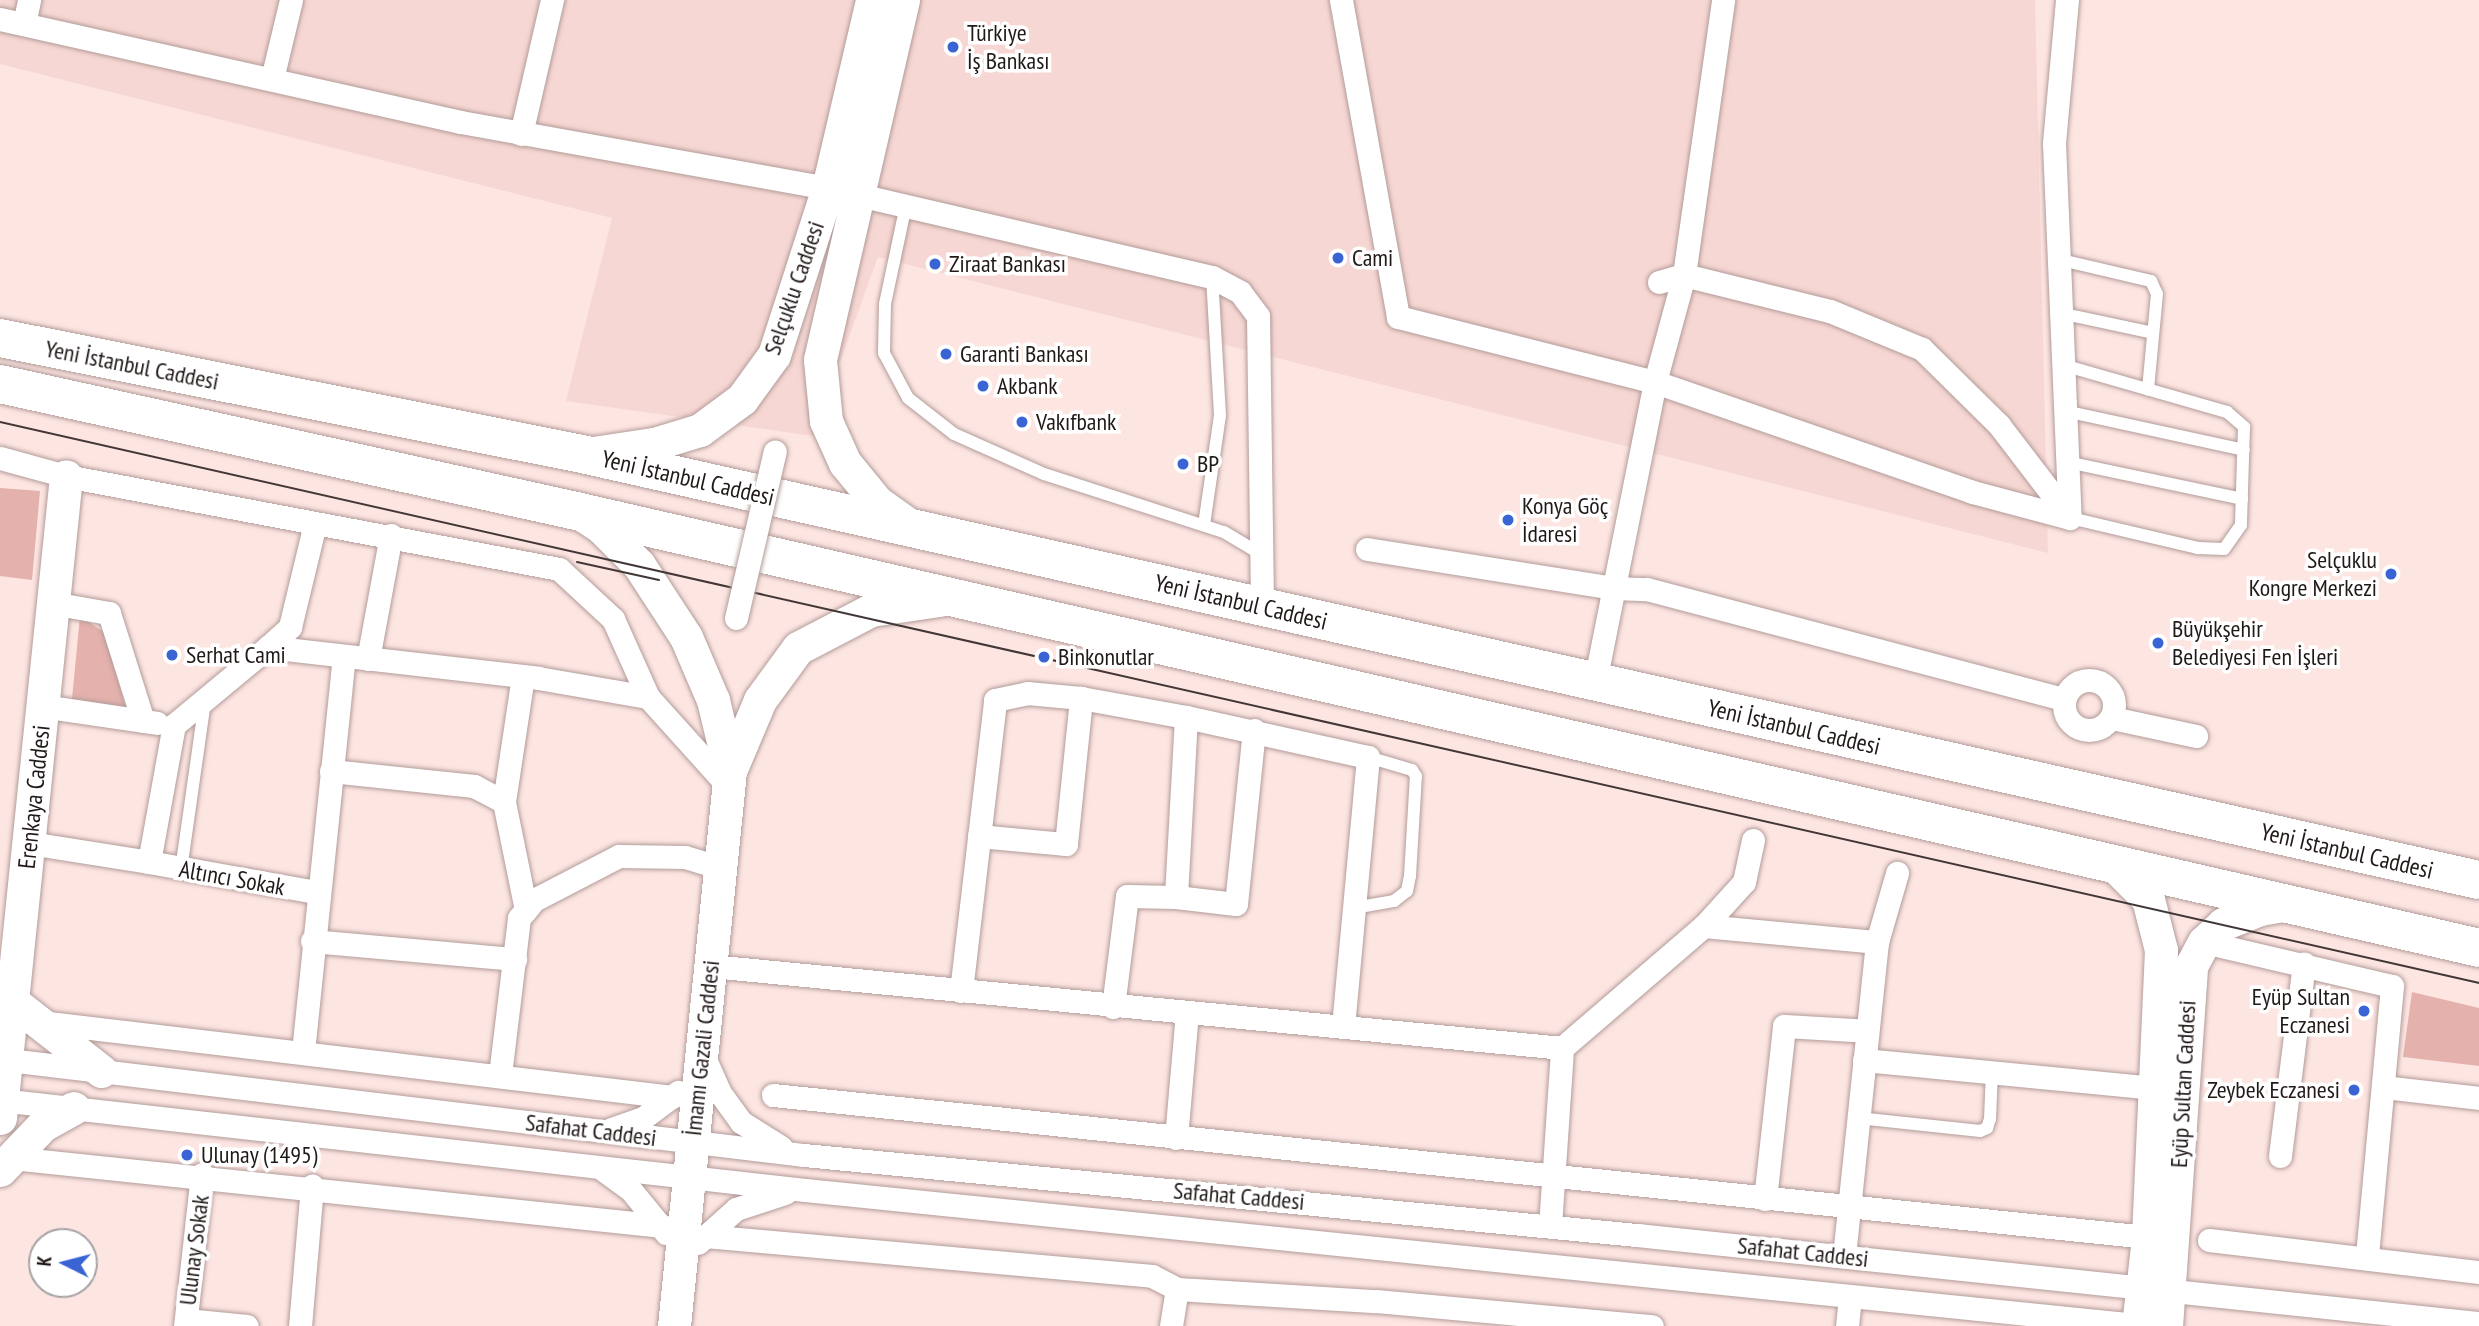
<!DOCTYPE html>
<meta charset="utf-8">
<style>
body{margin:0}
#map{position:relative;width:2479px;height:1326px;overflow:hidden;background:#fde5e2;font-family:"PT Sans Narrow",sans-serif}
div>[style]{position:absolute}
[style*='--x']{left:calc(var(--x)*1px);top:calc(var(--y)*1px);width:calc(var(--w)*1px);rotate:calc(var(--a)*1deg)}
.built>*{inset:0;background:#f7d7d3}
.green>*{inset:0;background:#e4b1ac}
.roads{filter:drop-shadow(0 0 2px #b29c99) drop-shadow(0 0 2px #b29c99)}
.lane>*{height:12px;margin:-6px;padding:0 6px;transform-origin:6px;border-radius:6px;background:#fff}
.street>*{height:23px;margin:-11.5px;padding:0 11.5px;transform-origin:11.5px;border-radius:11.5px;background:#fff}
.street>.ring{margin:-11.5px;padding:0;box-sizing:content-box;background:none;border:23px solid #fff;border-radius:50%}
.secondary>*{height:33px;margin:-16.5px;padding:0 16.5px;transform-origin:16.5px;border-radius:16.5px;background:#fff}
.highway>*{height:38px;margin:-19px;padding:0 19px;transform-origin:19px;border-radius:19px;background:#fff}
.tram>*{height:2px;margin:-1px;padding:0 1px;transform-origin:1px;border-radius:1px;background:#423736}
.bridges{filter:drop-shadow(0 0 2px #b29c99) drop-shadow(0 0 2px #b29c99)}
.street-bridge>*{height:23px;margin:-11.5px;padding:0 11.5px;transform-origin:11.5px;border-radius:11.5px;background:#fff}
.dots>*{width:19px;height:19px;translate:-50% -50%;box-sizing:border-box;border:4px solid #fff;border-radius:50%}
span{translate:-50% -50%;white-space:nowrap;text-align:center;line-height:1.15;-webkit-text-stroke:7px #fff;paint-order:stroke}
.poi-label{font-size:24px;color:#211918}
.left{translate:0 -50%;text-align:left}
.right{translate:-100% -50%;text-align:right}
.street-label{font-size:24px;color:#211918}
.north{position:absolute;left:28px;top:1228px;width:70px;height:70px;box-sizing:border-box;background:#fff;border:2px solid #a6a3a3;border-radius:50%;rotate:276deg;font-size:19px;font-weight:700;line-height:28px;text-align:center;color:#211918}
.north::after{content:'';display:block;margin:auto;width:24px;height:32px;background:#3a64d4;clip-path:polygon(50% 0,100% 100%,50% 72%,0 100%)}
</style>
<div id="map">
<div class="built">
<div style="clip-path:polygon(0 0,2035px 0,2048px 553px,878px 257px,813px 436px,566px 401px,612px 218px,0 64px)"></div>
</div>
<div class="green">
<div style="clip-path:polygon(0 488px,40px 491px,32px 580px,0 576px)"></div>
<div style="clip-path:polygon(80px 616px,105px 633px,126px 709px,72px 699px)"></div>
<div style="clip-path:polygon(2412px 992px,2479px 1008px,2479px 1066px,2403px 1057px)"></div>
</div>
<div class="roads">
<div class="lane">
<div style="--x:906;--y:205;--w:101;--a:102"></div>
<div style="--x:885;--y:304;--w:49;--a:91.2"></div>
<div style="--x:884;--y:353;--w:51;--a:61.9"></div>
<div style="--x:908;--y:398;--w:58;--a:38"></div>
<div style="--x:954;--y:434;--w:98;--a:24"></div>
<div style="--x:1044;--y:474;--w:189;--a:17.9"></div>
<div style="--x:1224;--y:532;--w:47;--a:31"></div>
<div style="--x:2057;--y:259;--w:97;--a:13.2"></div>
<div style="--x:2151;--y:281;--w:14;--a:65"></div>
<div style="--x:2157;--y:294;--w:96;--a:95.4"></div>
<div style="--x:2060;--y:313;--w:95;--a:12.1"></div>
<div style="--x:2063;--y:365;--w:171;--a:16"></div>
<div style="--x:2227;--y:412;--w:23;--a:41"></div>
<div style="--x:2244;--y:427;--w:98;--a:91.8"></div>
<div style="--x:2241;--y:525;--w:29;--a:125"></div>
<div style="--x:2224;--y:549;--w:26;--a:-178"></div>
<div style="--x:2198;--y:548;--w:131;--a:-166.8"></div>
<div style="--x:2065;--y:411;--w:183;--a:12.3"></div>
<div style="--x:2067;--y:462;--w:179;--a:11.9"></div>
<div style="--x:1204;--y:525;--w:111;--a:-81.7"></div>
<div style="--x:1220;--y:415;--w:138;--a:-93.3"></div>
<div style="--x:181;--y:870;--w:171;--a:-81.9"></div>
<div style="--x:1354;--y:908;--w:41;--a:-9.9"></div>
<div style="--x:1394;--y:901;--w:16;--a:-38"></div>
<div style="--x:1407;--y:891;--w:15;--a:-79"></div>
<div style="--x:1410;--y:876;--w:100;--a:-86.6"></div>
<div style="--x:1416;--y:776;--w:7;--a:-124"></div>
<div style="--x:1412;--y:770;--w:46;--a:-163.5"></div>
<div style="--x:1858;--y:1118;--w:123;--a:6.1"></div>
<div style="--x:1980;--y:1131;--w:8;--a:-23"></div>
<div style="--x:1987;--y:1128;--w:9;--a:-72"></div>
<div style="--x:1990;--y:1119;--w:47;--a:-87.6"></div>
</div>
<div class="street">
<div style="--x:1341;--y:0;--w:322;--a:79.8"></div>
<div style="--x:1398;--y:317;--w:265;--a:14.2"></div>
<div style="--x:1655;--y:382;--w:336;--a:19.1"></div>
<div style="--x:1973;--y:492;--w:100;--a:15"></div>
<div style="--x:2067;--y:0;--w:144;--a:95.2"></div>
<div style="--x:2054;--y:143;--w:375;--a:87.6"></div>
<div style="--x:0;--y:19;--w:472;--a:12.6"></div>
<div style="--x:461;--y:122;--w:373;--a:10.2"></div>
<div style="--x:24;--y:24;--w:25;--a:-78"></div>
<div style="--x:272;--y:79;--w:81;--a:-76.5"></div>
<div style="--x:521;--y:134;--w:138;--a:-77"></div>
<div style="--x:859;--y:195;--w:362;--a:13.1"></div>
<div style="--x:1212;--y:277;--w:32;--a:28"></div>
<div style="--x:1240;--y:292;--w:30;--a:53"></div>
<div style="--x:1258;--y:316;--w:291;--a:89.2"></div>
<div style="--x:1659;--y:282;--w:26;--a:-16"></div>
<div style="--x:1684;--y:275;--w:150;--a:13.9"></div>
<div style="--x:1830;--y:311;--w:100;--a:22.4"></div>
<div style="--x:1922;--y:349;--w:108;--a:44.6"></div>
<div style="--x:1999;--y:425;--w:117;--a:52.6"></div>
<div style="--x:0;--y:458;--w:68;--a:15.3"></div>
<div style="--x:66;--y:476;--w:502;--a:10.68"></div>
<div style="--x:559;--y:569;--w:74;--a:42.8"></div>
<div style="--x:613;--y:619;--w:85;--a:65.8"></div>
<div style="--x:648;--y:697;--w:121;--a:48"></div>
<div style="--x:1367;--y:549;--w:249;--a:9"></div>
<div style="--x:1613;--y:588;--w:34;--a:2"></div>
<div style="--x:1647;--y:589;--w:431;--a:14.8"></div>
<div style="--x:52;--y:603;--w:58;--a:10"></div>
<div style="--x:109;--y:613;--w:113;--a:72.5"></div>
<div style="--x:268;--y:647;--w:30;--a:-42"></div>
<div style="--x:290;--y:627;--w:106;--a:-76.4"></div>
<div style="--x:368;--y:659;--w:126;--a:-79.5"></div>
<div style="--x:523;--y:676;--w:127;--a:98.6"></div>
<div style="--x:504;--y:802;--w:110;--a:78.5"></div>
<div class="ring" style="left:2064px;top:680px;width:27px;height:27px"></div>
<div style="--x:1595;--y:682;--w:306;--a:-78.7"></div>
<div style="--x:1655;--y:382;--w:111;--a:-74.8"></div>
<div style="--x:1684;--y:275;--w:278;--a:-81.9"></div>
<div style="--x:42;--y:706;--w:116;--a:8.4"></div>
<div style="--x:1186;--y:717;--w:186;--a:12.4"></div>
<div style="--x:1368;--y:757;--w:270;--a:95.3"></div>
<div style="--x:2112;--y:718;--w:86;--a:12.1"></div>
<div style="--x:331;--y:771;--w:144;--a:6"></div>
<div style="--x:474;--y:786;--w:34;--a:28"></div>
<div style="--x:979;--y:836;--w:87;--a:5.3"></div>
<div style="--x:1066;--y:844;--w:147;--a:-84.1"></div>
<div style="--x:29;--y:843;--w:121;--a:9"></div>
<div style="--x:149;--y:862;--w:139;--a:-79.7"></div>
<div style="--x:174;--y:725;--w:122;--a:-39.7"></div>
<div style="--x:268;--y:647;--w:272;--a:6.5"></div>
<div style="--x:538;--y:678;--w:112;--a:9.8"></div>
<div style="--x:149;--y:862;--w:170;--a:10.2"></div>
<div style="--x:1176;--y:897;--w:60;--a:6.7"></div>
<div style="--x:1236;--y:904;--w:175;--a:-84.1"></div>
<div style="--x:1704;--y:926;--w:59;--a:-47.7"></div>
<div style="--x:1744;--y:882;--w:43;--a:-77.9"></div>
<div style="--x:312;--y:941;--w:204;--a:5.1"></div>
<div style="--x:2204;--y:942;--w:193;--a:13.2"></div>
<div style="--x:2392;--y:986;--w:273;--a:95.3"></div>
<div style="--x:711;--y:966;--w:855;--a:5.5"></div>
<div style="--x:1562;--y:1048;--w:187;--a:-40.7"></div>
<div style="--x:1704;--y:926;--w:174;--a:5.3"></div>
<div style="--x:961;--y:991;--w:293;--a:-83.3"></div>
<div style="--x:995;--y:700;--w:33;--a:-12"></div>
<div style="--x:1027;--y:693;--w:54;--a:5.3"></div>
<div style="--x:1081;--y:698;--w:107;--a:10.3"></div>
<div style="--x:1186;--y:717;--w:180;--a:93.2"></div>
<div style="--x:1176;--y:897;--w:49;--a:-178.8"></div>
<div style="--x:1127;--y:896;--w:112;--a:97.2"></div>
<div style="--x:40;--y:1022;--w:637;--a:6.76"></div>
<div style="--x:303;--y:1052;--w:398;--a:-84.1"></div>
<div style="--x:704;--y:1057;--w:39;--a:66"></div>
<div style="--x:720;--y:1093;--w:36;--a:54"></div>
<div style="--x:741;--y:1122;--w:47;--a:32"></div>
<div style="--x:0;--y:1059;--w:810;--a:6.81"></div>
<div style="--x:804;--y:1155;--w:837;--a:5.49"></div>
<div style="--x:1637;--y:1235;--w:847;--a:5.97"></div>
<div style="--x:1864;--y:1060;--w:292;--a:5.5"></div>
<div style="--x:500;--y:1075;--w:158;--a:-83.1"></div>
<div style="--x:519;--y:918;--w:23;--a:-50"></div>
<div style="--x:534;--y:900;--w:96;--a:-27.4"></div>
<div style="--x:619;--y:856;--w:66;--a:0.9"></div>
<div style="--x:685;--y:857;--w:38;--a:17"></div>
<div style="--x:2383;--y:1087;--w:97;--a:6.5"></div>
<div style="--x:773;--y:1095;--w:1382;--a:5.9"></div>
<div style="--x:0;--y:1100;--w:810;--a:6.38"></div>
<div style="--x:805;--y:1190;--w:1348;--a:5.79"></div>
<div style="--x:611;--y:1129;--w:34;--a:-19"></div>
<div style="--x:643;--y:1118;--w:44;--a:-36.6"></div>
<div style="--x:1176;--y:1138;--w:125;--a:-85"></div>
<div style="--x:2280;--y:1156;--w:194;--a:-82.9"></div>
<div style="--x:12;--y:1158;--w:654;--a:5.97"></div>
<div style="--x:602;--y:1169;--w:34;--a:36"></div>
<div style="--x:630;--y:1189;--w:57;--a:50.7"></div>
<div style="--x:1765;--y:1199;--w:174;--a:-83.7"></div>
<div style="--x:1784;--y:1026;--w:83;--a:3.4"></div>
<div style="--x:1550;--y:1226;--w:178;--a:-86.1"></div>
<div style="--x:705;--y:1236;--w:449;--a:5.1"></div>
<div style="--x:1152;--y:1276;--w:28;--a:27"></div>
<div style="--x:1177;--y:1289;--w:199;--a:3.5"></div>
<div style="--x:1376;--y:1301;--w:277;--a:5.2"></div>
<div style="--x:2209;--y:1240;--w:272;--a:6.8"></div>
<div style="--x:698;--y:1243;--w:51;--a:-41.8"></div>
<div style="--x:736;--y:1209;--w:52;--a:-18.1"></div>
<div style="--x:1844;--y:1256;--w:316;--a:-84"></div>
<div style="--x:1877;--y:942;--w:72;--a:-73.8"></div>
<div style="--x:186;--y:1320;--w:61;--a:5.6"></div>
<div style="--x:185;--y:1326;--w:153;--a:-83.6"></div>
<div style="--x:300;--y:1326;--w:141;--a:-85.1"></div>
<div style="--x:1171;--y:1326;--w:37;--a:-81"></div>
<div style="--x:1847;--y:1326;--w:29;--a:-84"></div>
</div>
<div class="secondary">
<div style="--x:903;--y:0;--w:369;--a:103"></div>
<div style="--x:820;--y:360;--w:61;--a:84.4"></div>
<div style="--x:826;--y:421;--w:46;--a:65.7"></div>
<div style="--x:845;--y:463;--w:50;--a:50.6"></div>
<div style="--x:877;--y:502;--w:43;--a:35.5"></div>
<div style="--x:593;--y:453;--w:62;--a:-8.4"></div>
<div style="--x:654;--y:444;--w:48;--a:-16.9"></div>
<div style="--x:700;--y:430;--w:52;--a:-36.4"></div>
<div style="--x:742;--y:399;--w:54;--a:-54"></div>
<div style="--x:774;--y:355;--w:176;--a:-72.1"></div>
<div style="--x:828;--y:188;--w:193;--a:-76.8"></div>
<div style="--x:578;--y:512;--w:27;--a:33"></div>
<div style="--x:601;--y:527;--w:54;--a:45"></div>
<div style="--x:639;--y:565;--w:86;--a:56.9"></div>
<div style="--x:686;--y:637;--w:69;--a:66.8"></div>
<div style="--x:713;--y:700;--w:73;--a:76.5"></div>
<div style="--x:2111;--y:862;--w:52;--a:45"></div>
<div style="--x:2148;--y:899;--w:53;--a:75.7"></div>
<div style="--x:2161;--y:950;--w:287;--a:92.6"></div>
<div style="--x:2148;--y:1237;--w:90;--a:96.4"></div>
<div style="--x:0;--y:1008;--w:14;--a:-25"></div>
<div style="--x:13;--y:1002;--w:112;--a:38.1"></div>
<div style="--x:0;--y:1118;--w:645;--a:-84.13"></div>
<div style="--x:0;--y:1170;--w:62;--a:-46.3"></div>
<div style="--x:43;--y:1125;--w:35;--a:-29"></div>
<div style="--x:674;--y:1326;--w:558;--a:-84.24"></div>
<div style="--x:730;--y:771;--w:77;--a:-67.1"></div>
<div style="--x:760;--y:700;--w:64;--a:-53.8"></div>
<div style="--x:798;--y:648;--w:82;--a:-27.5"></div>
<div style="--x:871;--y:610;--w:69;--a:-8.4"></div>
<div style="--x:2166;--y:1326;--w:361;--a:-86"></div>
<div style="--x:2191;--y:966;--w:27;--a:-62"></div>
<div style="--x:2204;--y:942;--w:26;--a:-43"></div>
<div style="--x:2223;--y:924;--w:40;--a:-22"></div>
<div style="--x:2260;--y:909;--w:29;--a:-10"></div>
</div>
<div class="highway">
<div style="--x:0;--y:338;--w:593;--a:11.27"></div>
<div style="--x:582;--y:454;--w:1944;--a:12.66"></div>
<div style="--x:0;--y:384;--w:590;--a:12.43"></div>
<div style="--x:576;--y:511;--w:1953;--a:12.93"></div>
</div>
</div>
<div class="tram">
<div style="--x:0;--y:422;--w:2542;--a:12.75"></div>
<div style="--x:577;--y:562;--w:84;--a:12.4"></div>
</div>
<div class="bridges">
<div class="street-bridge">
<div style="--x:736;--y:618;--w:171;--a:-76.9"></div>
</div>
</div>
<div class="dots">
<div style="left:953px;top:47px;background:#3a64d4"></div>
<div style="left:1338px;top:258px;background:#3a64d4"></div>
<div style="left:935px;top:264px;background:#3a64d4"></div>
<div style="left:946px;top:354px;background:#3a64d4"></div>
<div style="left:983px;top:386px;background:#3a64d4"></div>
<div style="left:1022px;top:422px;background:#3a64d4"></div>
<div style="left:1183px;top:464px;background:#3a64d4"></div>
<div style="left:1508px;top:520px;background:#3a64d4"></div>
<div style="left:2391px;top:574px;background:#3a64d4"></div>
<div style="left:2158px;top:643px;background:#3a64d4"></div>
<div style="left:172px;top:655px;background:#3a64d4"></div>
<div style="left:1044px;top:657px;background:#3a64d4"></div>
<div style="left:2364px;top:1011px;background:#3a64d4"></div>
<div style="left:2354px;top:1090px;background:#3a64d4"></div>
<div style="left:187px;top:1155px;background:#3a64d4"></div>
</div>
<div class="poi-label">
<span class="left" style="left:967px;top:47px">Türkiye<br>İş Bankası</span>
<span class="left" style="left:1352px;top:258px">Cami</span>
<span class="left" style="left:949px;top:264px">Ziraat Bankası</span>
<span class="left" style="left:960px;top:354px">Garanti Bankası</span>
<span class="left" style="left:997px;top:386px">Akbank</span>
<span class="left" style="left:1036px;top:422px">Vakıfbank</span>
<span class="left" style="left:1197px;top:464px">BP</span>
<span class="left" style="left:1522px;top:520px">Konya Göç<br>İdaresi</span>
<span class="right" style="left:2377px;top:574px">Selçuklu<br>Kongre Merkezi</span>
<span class="left" style="left:2172px;top:643px">Büyükşehir<br>Belediyesi Fen İşleri</span>
<span class="left" style="left:186px;top:655px">Serhat Cami</span>
<span class="left" style="left:1058px;top:657px">Binkonutlar</span>
<span class="right" style="left:2350px;top:1011px">Eyüp Sultan<br>Eczanesi</span>
<span class="right" style="left:2340px;top:1090px">Zeybek Eczanesi</span>
<span class="left" style="left:201px;top:1155px">Ulunay (1495)</span>
</div>
<div class="street-label">
<span style="left:794px;top:288px;rotate:-71deg">Selçuklu Caddesi</span>
<span style="left:132px;top:365px;rotate:11deg">Yeni İstanbul Caddesi</span>
<span style="left:688px;top:478px;rotate:13deg">Yeni İstanbul Caddesi</span>
<span style="left:1241px;top:602px;rotate:13deg">Yeni İstanbul Caddesi</span>
<span style="left:1794px;top:727px;rotate:13deg">Yeni İstanbul Caddesi</span>
<span style="left:34px;top:797px;rotate:-84deg">Erenkaya Caddesi</span>
<span style="left:2347px;top:851px;rotate:13deg">Yeni İstanbul Caddesi</span>
<span style="left:232px;top:878px;rotate:10deg">Altıncı Sokak</span>
<span style="left:702px;top:1048px;rotate:-84deg">İmamı Gazali Caddesi</span>
<span style="left:2183px;top:1084px;rotate:-87deg">Eyüp Sultan Caddesi</span>
<span style="left:591px;top:1130px;rotate:7deg">Safahat Caddesi</span>
<span style="left:1239px;top:1196px;rotate:5deg">Safahat Caddesi</span>
<span style="left:194px;top:1250px;rotate:-83deg">Ulunay Sokak</span>
<span style="left:1803px;top:1252px;rotate:6deg">Safahat Caddesi</span>
</div>
<div class="north">K</div>
</div>
